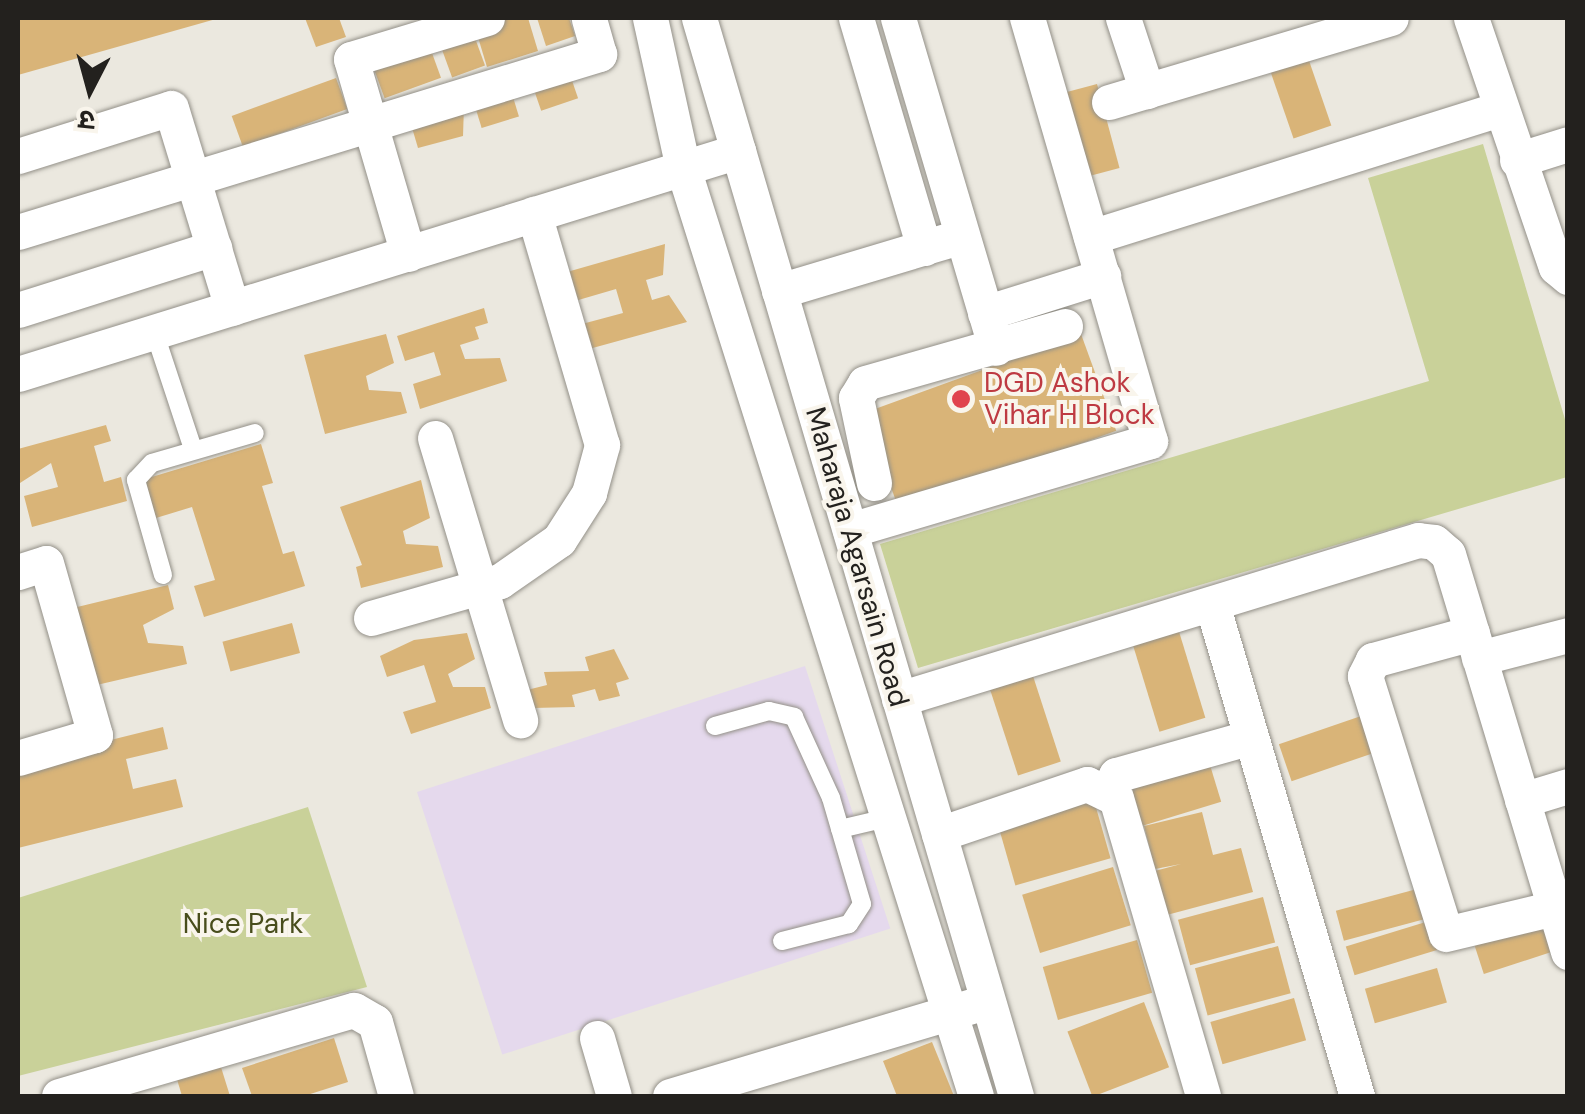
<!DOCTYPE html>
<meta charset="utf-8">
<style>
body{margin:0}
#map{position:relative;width:1585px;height:1114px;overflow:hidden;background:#ebe8df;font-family:"DM Sans","Noto Sans Devanagari",sans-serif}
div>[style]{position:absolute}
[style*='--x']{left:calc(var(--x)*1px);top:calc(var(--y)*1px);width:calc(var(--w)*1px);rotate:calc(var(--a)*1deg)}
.education>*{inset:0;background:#e5d9ed;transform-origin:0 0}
.green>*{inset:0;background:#c9d199}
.building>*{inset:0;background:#d9b478;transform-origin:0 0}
.roads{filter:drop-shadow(0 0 2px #939088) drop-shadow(0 0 2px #939088)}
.lane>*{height:18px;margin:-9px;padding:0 9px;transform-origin:9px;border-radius:9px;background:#fff}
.street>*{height:35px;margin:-17.5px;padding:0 17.5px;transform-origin:17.5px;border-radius:17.5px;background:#fff}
.dots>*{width:28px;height:28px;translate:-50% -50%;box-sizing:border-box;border:5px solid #f9f5ec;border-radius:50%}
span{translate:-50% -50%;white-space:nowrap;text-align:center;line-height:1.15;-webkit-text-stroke:8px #f9f5ec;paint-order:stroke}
.health-label{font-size:28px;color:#be3a42}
.left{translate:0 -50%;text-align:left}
.street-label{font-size:28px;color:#23211e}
.park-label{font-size:28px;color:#484d1c}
.frame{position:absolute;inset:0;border:20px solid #23211e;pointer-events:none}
.north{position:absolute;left:40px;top:40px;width:100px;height:100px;-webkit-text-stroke:8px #f9f5ec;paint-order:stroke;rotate:186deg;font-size:28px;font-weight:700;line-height:40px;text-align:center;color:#23211e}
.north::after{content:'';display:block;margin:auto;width:35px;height:45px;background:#23211e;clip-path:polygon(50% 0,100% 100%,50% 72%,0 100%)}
</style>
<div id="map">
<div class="education">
<div style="left:805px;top:666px;width:276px;height:408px;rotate:72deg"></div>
</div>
<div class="green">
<div style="clip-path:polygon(1483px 144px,1567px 426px,1567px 477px,918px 668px,880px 544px,1429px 381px,1368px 178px)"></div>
<div style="clip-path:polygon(308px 807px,367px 987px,18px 1076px,18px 898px)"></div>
</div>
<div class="building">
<div style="clip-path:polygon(18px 18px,216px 18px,216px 19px,18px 75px)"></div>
<div style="clip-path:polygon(305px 18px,339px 18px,346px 37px,316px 47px)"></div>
<div style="clip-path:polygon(496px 18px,528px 18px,538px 51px,487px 67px,474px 24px)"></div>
<div style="clip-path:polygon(537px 18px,569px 18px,575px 36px,546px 46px)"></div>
<div style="left:471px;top:27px;width:41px;height:35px;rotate:70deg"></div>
<div style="left:428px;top:42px;width:38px;height:60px;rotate:70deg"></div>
<div style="left:1305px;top:49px;width:81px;height:40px;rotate:71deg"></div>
<div style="left:567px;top:66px;width:34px;height:39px;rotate:71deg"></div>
<div style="left:336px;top:78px;width:33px;height:111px;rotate:70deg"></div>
<div style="left:509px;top:84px;width:34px;height:39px;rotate:73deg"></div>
<div style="left:1097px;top:84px;width:87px;height:35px;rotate:75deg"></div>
<div style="clip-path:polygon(464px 106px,463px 136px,418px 148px,410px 121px)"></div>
<div style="clip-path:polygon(665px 244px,663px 275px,646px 280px,652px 300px,669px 295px,687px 322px,589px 349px,582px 324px,623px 313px,616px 289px,575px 301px,567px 272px)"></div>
<div style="clip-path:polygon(484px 308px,488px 323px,475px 327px,479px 339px,460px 345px,465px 359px,500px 358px,507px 381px,420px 409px,413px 384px,441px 375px,434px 352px,405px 361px,397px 336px)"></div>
<div style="clip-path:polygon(386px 334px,394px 363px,366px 376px,369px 390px,401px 392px,407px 413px,325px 434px,304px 355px)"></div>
<div style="left:1081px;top:334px;width:103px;height:231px;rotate:70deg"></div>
<div style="clip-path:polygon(106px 425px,111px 441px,94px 446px,104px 482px,121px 477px,127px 501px,32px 527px,24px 496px,58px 487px,51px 463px,20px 483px,18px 449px)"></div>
<div style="clip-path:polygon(261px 444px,273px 483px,262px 486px,283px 554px,294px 551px,305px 586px,204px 617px,194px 586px,215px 580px,192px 507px,156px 518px,145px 479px)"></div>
<div style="clip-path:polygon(421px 480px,430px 518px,403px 531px,406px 544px,438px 546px,443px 567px,361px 588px,356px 567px,362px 565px,340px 507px)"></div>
<div style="clip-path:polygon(168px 585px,174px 609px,143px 625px,148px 643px,183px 646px,187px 664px,88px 687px,93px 670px,69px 609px)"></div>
<div style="left:292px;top:623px;width:31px;height:72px;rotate:75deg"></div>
<div style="left:1177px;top:625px;width:97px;height:48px;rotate:73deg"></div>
<div style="clip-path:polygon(467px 633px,475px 659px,448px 674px,453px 687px,485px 687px,491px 708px,411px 734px,403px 712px,436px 702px,424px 665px,387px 677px,380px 656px,414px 640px)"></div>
<div style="clip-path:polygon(614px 649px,629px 679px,616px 683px,620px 696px,599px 701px,595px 689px,572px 695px,575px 707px,533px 708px,527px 690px,547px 685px,544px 672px,589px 671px,585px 657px)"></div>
<div style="left:1033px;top:676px;width:90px;height:45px;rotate:72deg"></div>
<div style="left:1364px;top:715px;width:39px;height:90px;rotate:71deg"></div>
<div style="clip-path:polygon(163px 727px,168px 749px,126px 759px,133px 789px,176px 779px,183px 807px,18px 848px,18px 763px)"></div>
<div style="left:1206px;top:752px;width:52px;height:88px;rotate:73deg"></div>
<div style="left:1091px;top:790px;width:71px;height:99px;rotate:74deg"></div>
<div style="clip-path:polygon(1202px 812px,1213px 855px,1241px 848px,1253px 892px,1163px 916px,1151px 872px,1181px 864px,1155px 869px,1144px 826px)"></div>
<div style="left:1113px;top:867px;width:61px;height:95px;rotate:73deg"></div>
<div style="left:1417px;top:889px;width:31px;height:84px;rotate:75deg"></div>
<div style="left:1263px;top:897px;width:47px;height:88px;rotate:75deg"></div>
<div style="left:1539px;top:914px;width:40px;height:71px;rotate:72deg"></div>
<div style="left:1429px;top:921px;width:30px;height:87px;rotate:73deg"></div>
<div style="left:1137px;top:940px;width:55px;height:98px;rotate:74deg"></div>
<div style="left:1278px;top:946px;width:49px;height:86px;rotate:75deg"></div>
<div style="left:1437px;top:968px;width:36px;height:75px;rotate:74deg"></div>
<div style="left:1294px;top:998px;width:44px;height:87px;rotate:74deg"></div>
<div style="left:1144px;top:1002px;width:70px;height:82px;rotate:69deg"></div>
<div style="clip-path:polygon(334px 1038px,348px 1082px,304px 1096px,252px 1096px,242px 1068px)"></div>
<div style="clip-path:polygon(932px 1042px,954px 1096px,897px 1096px,883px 1061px)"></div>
<div style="clip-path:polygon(220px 1064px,230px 1096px,182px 1096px,176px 1076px)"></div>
</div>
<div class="roads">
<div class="lane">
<div style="--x:154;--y:331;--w:124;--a:71.7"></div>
<div style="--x:163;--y:575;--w:99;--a:-105.9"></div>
<div style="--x:136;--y:480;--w:23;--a:-47"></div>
<div style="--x:152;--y:463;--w:107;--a:-16.2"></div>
<div style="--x:715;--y:726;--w:56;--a:-15.5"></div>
<div style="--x:769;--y:711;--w:26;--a:13"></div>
<div style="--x:794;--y:717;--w:89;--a:65.4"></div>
<div style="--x:831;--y:798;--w:110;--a:73.7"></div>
<div style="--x:862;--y:904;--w:24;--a:123"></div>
<div style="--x:849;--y:924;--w:69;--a:165.8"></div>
<div style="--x:840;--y:829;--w:48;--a:-13.2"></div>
</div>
<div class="street">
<div style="--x:650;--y:18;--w:154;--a:77.6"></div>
<div style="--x:683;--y:168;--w:973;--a:72.48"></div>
<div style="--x:699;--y:18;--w:1124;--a:73.61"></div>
<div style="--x:856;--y:18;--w:240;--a:73.5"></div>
<div style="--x:898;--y:18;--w:344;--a:73.5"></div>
<div style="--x:1123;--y:18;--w:77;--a:71.8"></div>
<div style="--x:1471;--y:18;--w:263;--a:71.2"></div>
<div style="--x:1556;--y:267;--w:16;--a:40"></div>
<div style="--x:1109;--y:102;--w:294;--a:-16.6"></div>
<div style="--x:18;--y:156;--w:160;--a:-17.4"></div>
<div style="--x:171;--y:108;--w:209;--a:73"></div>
<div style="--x:1517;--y:160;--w:53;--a:-17.4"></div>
<div style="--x:18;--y:232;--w:608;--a:-17.03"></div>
<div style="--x:599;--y:54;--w:37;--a:-106"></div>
<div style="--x:1091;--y:237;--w:428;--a:-17.4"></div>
<div style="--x:408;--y:254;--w:203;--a:-106.3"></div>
<div style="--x:351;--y:59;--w:142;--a:-16.8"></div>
<div style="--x:779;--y:291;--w:174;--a:-16.7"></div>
<div style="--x:18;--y:310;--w:206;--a:-17.6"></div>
<div style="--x:985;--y:313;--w:124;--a:-17.4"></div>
<div style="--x:18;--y:374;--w:754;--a:-17.21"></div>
<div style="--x:435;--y:438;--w:295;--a:73.2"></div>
<div style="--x:874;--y:483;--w:87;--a:-102"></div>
<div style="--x:856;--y:398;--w:17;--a:-59"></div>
<div style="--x:865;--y:383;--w:208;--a:-15.9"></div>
<div style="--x:850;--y:530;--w:313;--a:-16.5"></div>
<div style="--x:1150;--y:441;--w:441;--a:-106.2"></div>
<div style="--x:18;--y:572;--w:29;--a:-18"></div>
<div style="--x:46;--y:563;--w:179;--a:74.1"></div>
<div style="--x:95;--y:735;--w:80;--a:163.4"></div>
<div style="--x:1212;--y:604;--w:513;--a:73.58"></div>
<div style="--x:371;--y:618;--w:134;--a:-16"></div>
<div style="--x:500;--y:581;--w:72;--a:-34.8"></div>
<div style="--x:559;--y:540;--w:56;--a:-57.4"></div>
<div style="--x:589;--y:493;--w:50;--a:-74.8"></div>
<div style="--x:602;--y:445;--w:241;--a:-106.4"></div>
<div style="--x:1472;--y:633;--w:103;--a:164.7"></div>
<div style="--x:1373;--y:660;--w:18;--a:117"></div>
<div style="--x:1365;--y:676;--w:270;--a:72.6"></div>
<div style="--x:1446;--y:934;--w:111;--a:-13.5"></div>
<div style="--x:1479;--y:658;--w:92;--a:-14.5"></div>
<div style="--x:899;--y:699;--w:543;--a:-17.03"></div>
<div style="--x:1418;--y:540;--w:16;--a:7"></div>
<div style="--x:1434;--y:542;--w:18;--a:41"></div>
<div style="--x:1448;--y:554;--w:416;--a:73.2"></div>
<div style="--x:1108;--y:791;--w:18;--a:-63"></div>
<div style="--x:1116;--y:775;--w:140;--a:-15.7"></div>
<div style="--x:1522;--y:800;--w:48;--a:-16.9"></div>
<div style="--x:939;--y:834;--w:156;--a:-18.7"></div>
<div style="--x:1087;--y:784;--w:32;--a:26"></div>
<div style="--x:1116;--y:798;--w:310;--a:73.7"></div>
<div style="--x:597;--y:1038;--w:60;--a:73.7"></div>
<div style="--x:59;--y:1096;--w:307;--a:-16.3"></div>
<div style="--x:354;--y:1010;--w:24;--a:30"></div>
<div style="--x:375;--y:1022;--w:77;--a:74.2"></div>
<div style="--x:670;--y:1096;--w:314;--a:-16.6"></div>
</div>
</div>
<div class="dots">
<div style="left:961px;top:399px;background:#e0444e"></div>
</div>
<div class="health-label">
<span class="left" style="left:984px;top:399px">DGD Ashok<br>Vihar H Block</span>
</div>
<div class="street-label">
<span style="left:857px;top:557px;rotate:74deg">Maharaja Agarsain Road</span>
</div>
<div class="park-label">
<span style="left:243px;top:924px">Nice Park</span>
</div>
<div class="frame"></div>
<div class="north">उ</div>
</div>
